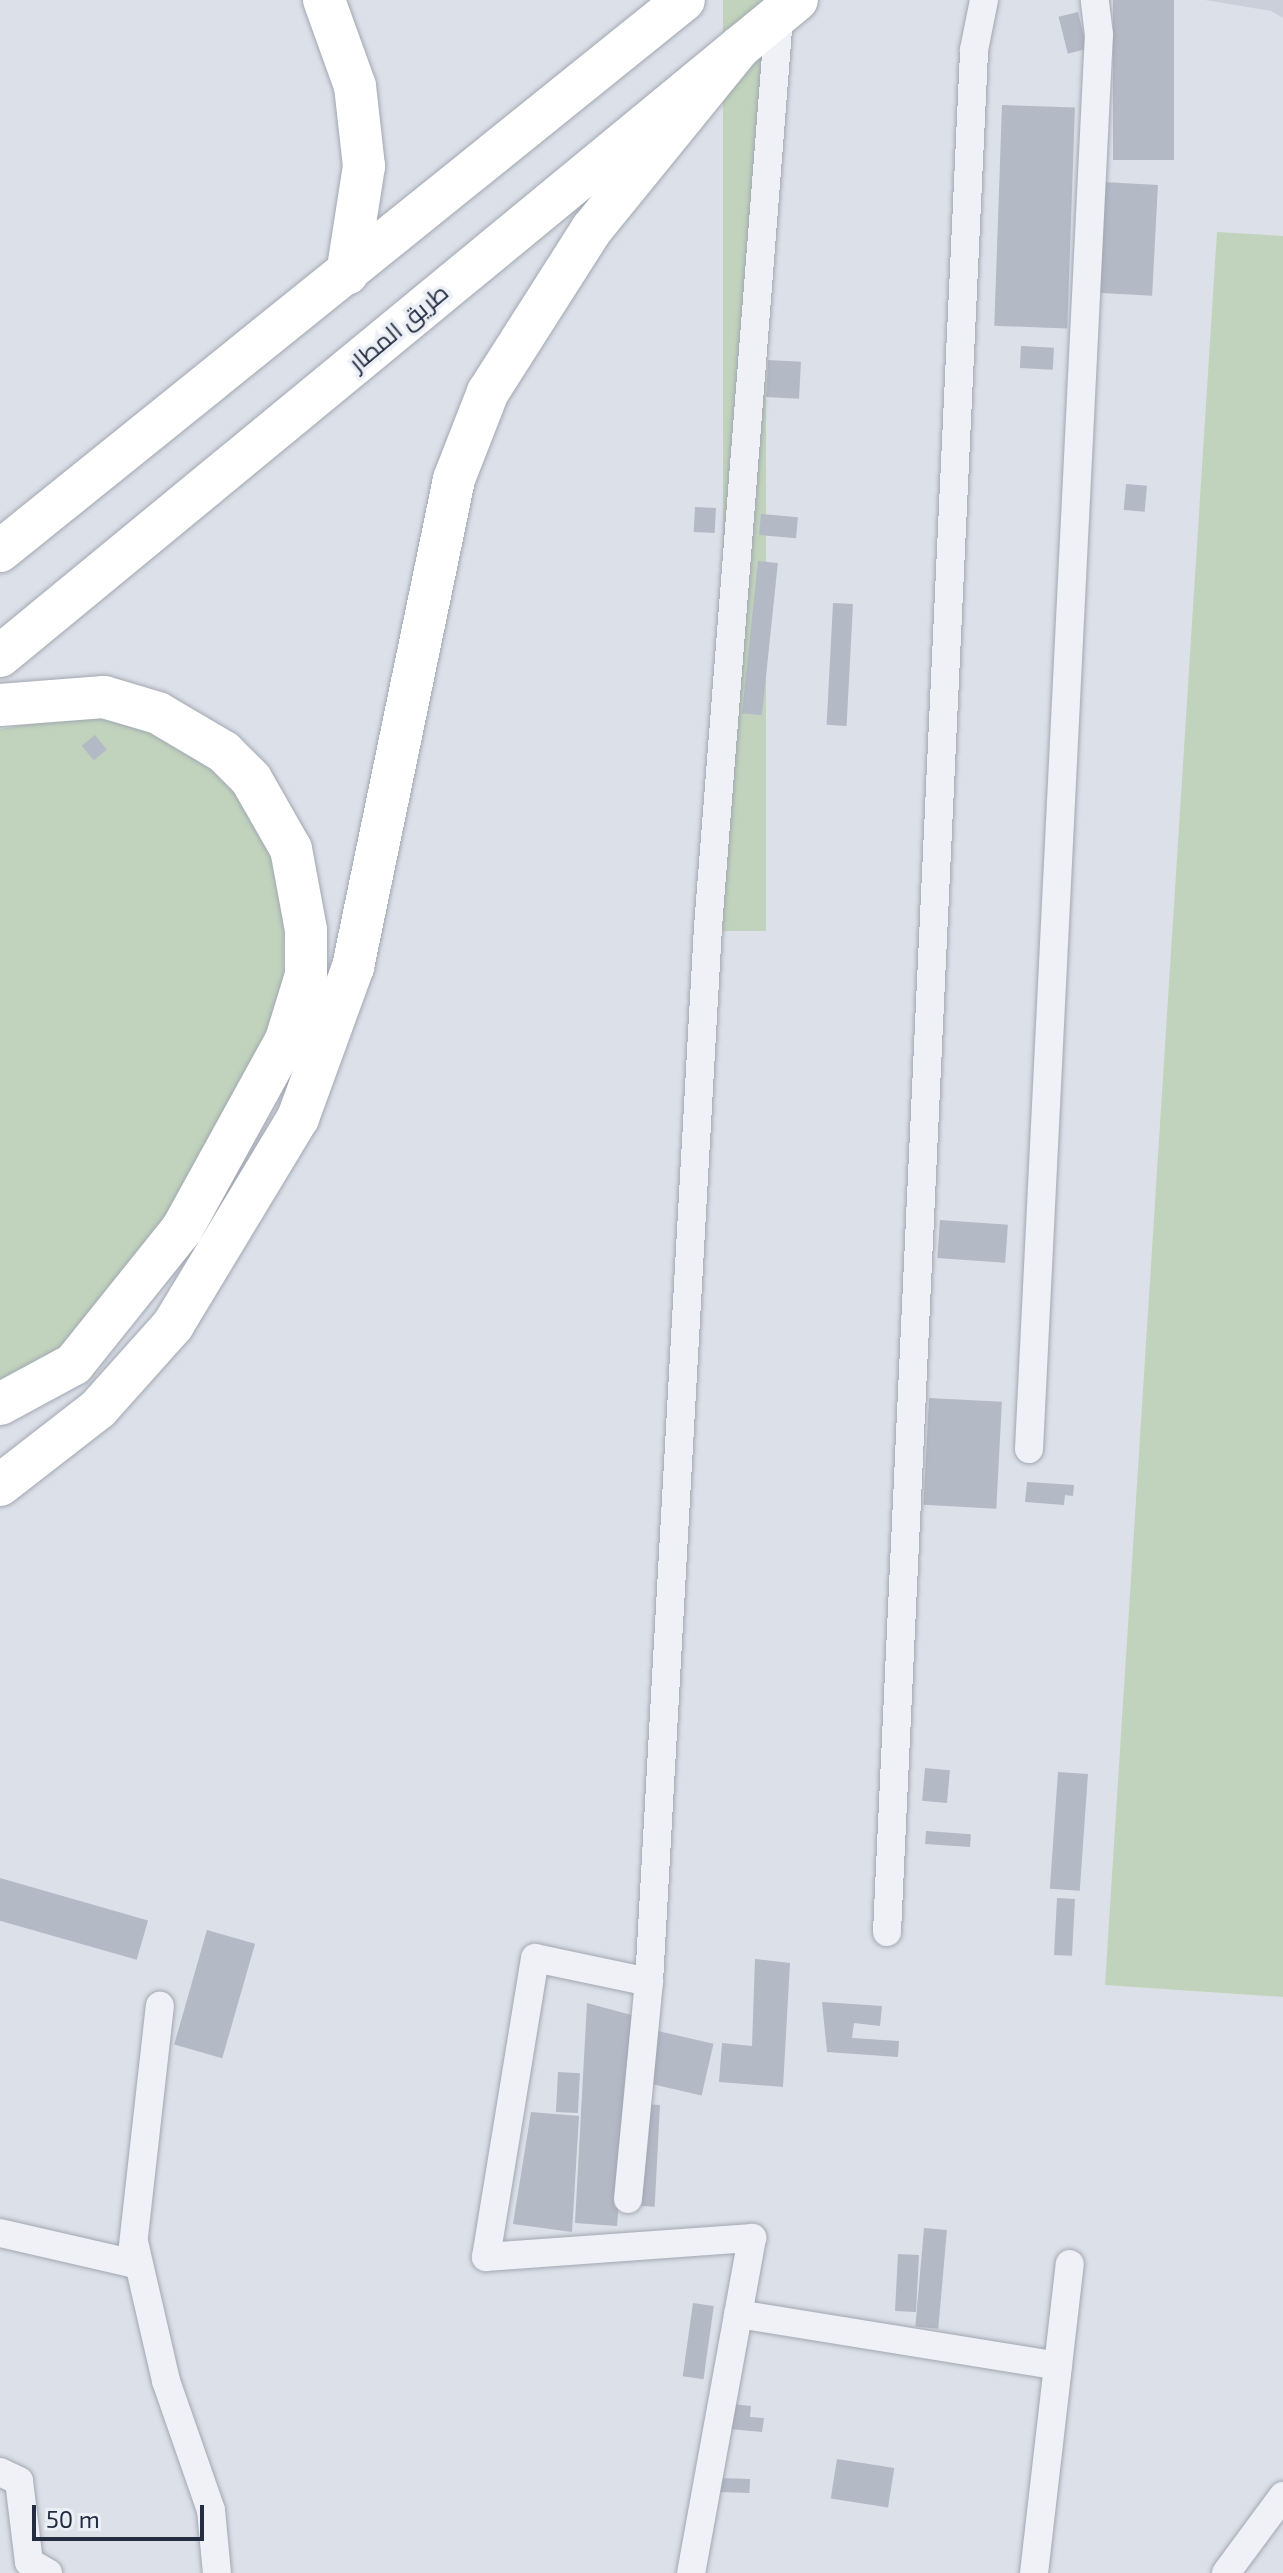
<!DOCTYPE html>
<meta charset="utf-8">
<style>
body{margin:0}
#map{position:relative;width:1283px;height:2573px;overflow:hidden;background:#dce0e8;font-family:"Exo 2",Cairo,sans-serif}
div>[style]{position:absolute}
[style*='--x']{left:calc(var(--x)*1px);top:calc(var(--y)*1px);width:calc(var(--w)*1px);rotate:calc(var(--a)*1deg)}
.built>*{inset:0;background:#cacfda}
.green>*{inset:0;background:#c1d3bc;transform-origin:0 0}
.building>*{inset:0;background:#b3b9c5;transform-origin:0 0}
.roads{filter:drop-shadow(0 0 2px #a1a7b2) drop-shadow(0 0 2px #a1a7b2)}
.minor>*{height:28px;margin:-14px;padding:0 14px;transform-origin:14px;border-radius:14px;background:#eff1f6}
.highway>*{height:42px;margin:-21px;padding:0 21px;transform-origin:21px;border-radius:21px;background:#fff}
span{translate:-50% -50%;white-space:nowrap;text-align:center;line-height:1.15;-webkit-text-stroke:7px #ebeff6;paint-order:stroke}
.street-label{font-size:24px;color:#242d40}
.scale{position:absolute;left:32px;top:2505px;width:172px;height:36px;box-sizing:border-box;border:4px solid #242d40;border-top:0;padding-left:10px;font-size:24px;line-height:28px;white-space:nowrap;color:#242d40;-webkit-text-stroke:6px #ebeff6;paint-order:stroke}
</style>
<div id="map">
<div class="built">
<div style="clip-path:polygon(1205px 0,1283px 0,1283px 18px,1271px 11px)"></div>
</div>
<div class="green">
<div style="left:723px;top:0;width:43px;height:931px"></div>
<div style="clip-path:polygon(1217px 232px,1283px 236px,1283px 1997px,1105px 1985px)"></div>
<div style="clip-path:polygon(75px 717px,129px 721px,212px 763px,244px 800px,273px 847px,284px 909px,283px 985px,266px 1036px,170px 1217px,60px 1350px,0 1390px,0 729px)"></div>
</div>
<div class="building">
<div style="left:1113px;top:0;width:61px;height:160px"></div>
<div style="left:1078px;top:12px;width:38px;height:20px;rotate:76deg"></div>
<div style="left:1002px;top:105px;width:73px;height:221px;rotate:2deg"></div>
<div style="left:1103px;top:182px;width:55px;height:111px;rotate:3deg"></div>
<div style="left:1021px;top:346px;width:33px;height:22px;rotate:3deg"></div>
<div style="left:768px;top:360px;width:33px;height:37px;rotate:3deg"></div>
<div style="left:1126px;top:484px;width:21px;height:26px;rotate:5deg"></div>
<div style="left:695px;top:507px;width:21px;height:25px;rotate:3deg"></div>
<div style="left:761px;top:514px;width:37px;height:21px;rotate:5deg"></div>
<div style="left:758px;top:561px;width:20px;height:153px;rotate:6deg"></div>
<div style="left:833px;top:603px;width:20px;height:122px;rotate:3deg"></div>
<div style="left:95px;top:735px;width:19px;height:17px;rotate:51deg"></div>
<div style="left:940px;top:1220px;width:68px;height:38px;rotate:4deg"></div>
<div style="left:929px;top:1398px;width:73px;height:107px;rotate:3deg"></div>
<div style="clip-path:polygon(1027px 1482px,1074px 1485px,1073px 1496px,1065px 1495px,1064px 1505px,1025px 1502px)"></div>
<div style="left:925px;top:1768px;width:25px;height:33px;rotate:5deg"></div>
<div style="left:1058px;top:1772px;width:30px;height:117px;rotate:4deg"></div>
<div style="left:926px;top:1831px;width:45px;height:13px;rotate:4deg"></div>
<div style="left:0;top:1878px;width:154px;height:41px;rotate:16deg"></div>
<div style="left:1057px;top:1898px;width:18px;height:57px;rotate:3deg"></div>
<div style="left:207px;top:1930px;width:50px;height:119px;rotate:16deg"></div>
<div style="clip-path:polygon(755px 1959px,790px 1963px,783px 2087px,719px 2082px,722px 2043px,752px 2046px)"></div>
<div style="clip-path:polygon(822px 2002px,882px 2006px,880px 2026px,854px 2023px,852px 2038px,899px 2041px,898px 2057px,827px 2052px)"></div>
<div style="clip-path:polygon(587px 2003px,635px 2016px,617px 2226px,575px 2223px)"></div>
<div style="left:658px;top:2031px;width:57px;height:53px;rotate:13deg"></div>
<div style="left:558px;top:2072px;width:22px;height:40px;rotate:3deg"></div>
<div style="left:642px;top:2104px;width:18px;height:102px;rotate:3deg"></div>
<div style="clip-path:polygon(531px 2112px,579px 2116px,572px 2232px,513px 2224px)"></div>
<div style="left:924px;top:2228px;width:23px;height:99px;rotate:5deg"></div>
<div style="left:898px;top:2254px;width:21px;height:57px;rotate:3deg"></div>
<div style="left:693px;top:2303px;width:21px;height:74px;rotate:8deg"></div>
<div style="clip-path:polygon(731px 2404px,751px 2406px,750px 2417px,764px 2418px,762px 2432px,729px 2429px)"></div>
<div style="left:837px;top:2459px;width:58px;height:40px;rotate:9deg"></div>
<div style="left:720px;top:2478px;width:30px;height:14px;rotate:2deg"></div>
</div>
<div class="roads">
<div class="minor">
<div style="--x:1029;--y:1449;--w:1416;--a:-87.17"></div>
<div style="--x:1099;--y:35;--w:35;--a:-97"></div>
<div style="--x:887;--y:1932;--w:1884;--a:-87.35"></div>
<div style="--x:974;--y:50;--w:51;--a:-78.7"></div>
<div style="--x:649;--y:1982;--w:1057;--a:-86.8"></div>
<div style="--x:708;--y:927;--w:914;--a:-85.54"></div>
<div style="--x:628;--y:2199;--w:218;--a:-84.5"></div>
<div style="--x:649;--y:1982;--w:116;--a:-168.1"></div>
<div style="--x:535;--y:1958;--w:303;--a:99.3"></div>
<div style="--x:486;--y:2257;--w:267;--a:-4.1"></div>
<div style="--x:752;--y:2238;--w:341;--a:100.3"></div>
<div style="--x:0;--y:2233;--w:134;--a:12.9"></div>
<div style="--x:131;--y:2263;--w:259;--a:-83.6"></div>
<div style="--x:134;--y:2242;--w:143;--a:77"></div>
<div style="--x:166;--y:2381;--w:137;--a:70.8"></div>
<div style="--x:211;--y:2510;--w:63;--a:84.6"></div>
<div style="--x:738;--y:2314;--w:324;--a:9.2"></div>
<div style="--x:0;--y:2472;--w:21;--a:25"></div>
<div style="--x:19;--y:2481;--w:82;--a:83"></div>
<div style="--x:29;--y:2562;--w:22;--a:30"></div>
<div style="--x:1034;--y:2573;--w:311;--a:-83.4"></div>
<div style="--x:1226;--y:2573;--w:96;--a:-53.5"></div>
</div>
<div class="highway">
<div style="--x:324;--y:0;--w:91;--a:70.2"></div>
<div style="--x:355;--y:86;--w:81;--a:83.6"></div>
<div style="--x:364;--y:166;--w:109;--a:98.9"></div>
<div style="--x:0;--y:551;--w:878;--a:-38.85"></div>
<div style="--x:0;--y:656;--w:1032;--a:-39.46"></div>
<div style="--x:0;--y:705;--w:104;--a:-4.4"></div>
<div style="--x:104;--y:697;--w:56;--a:16.5"></div>
<div style="--x:158;--y:713;--w:77;--a:30.6"></div>
<div style="--x:224;--y:752;--w:38;--a:45"></div>
<div style="--x:251;--y:779;--w:81;--a:60.3"></div>
<div style="--x:291;--y:849;--w:82;--a:79.5"></div>
<div style="--x:306;--y:930;--w:45;--a:90"></div>
<div style="--x:306;--y:975;--w:68;--a:107.1"></div>
<div style="--x:286;--y:1040;--w:216;--a:118.8"></div>
<div style="--x:182;--y:1229;--w:173;--a:128.7"></div>
<div style="--x:74;--y:1364;--w:84;--a:151.6"></div>
<div style="--x:0;--y:1485;--w:124;--a:-37.8"></div>
<div style="--x:98;--y:1409;--w:113;--a:-48.2"></div>
<div style="--x:173;--y:1325;--w:242;--a:-58.9"></div>
<div style="--x:298;--y:1118;--w:161;--a:-70"></div>
<div style="--x:353;--y:967;--w:498;--a:-78.3"></div>
<div style="--x:454;--y:479;--w:93;--a:-68.7"></div>
<div style="--x:488;--y:392;--w:193;--a:-57.5"></div>
<div style="--x:592;--y:229;--w:235;--a:-50.9"></div>
</div>
</div>
<div class="street-label">
<span style="left:398px;top:327px;rotate:-40deg">طريق المطار</span>
</div>
<div class="scale">50 m</div>
</div>
